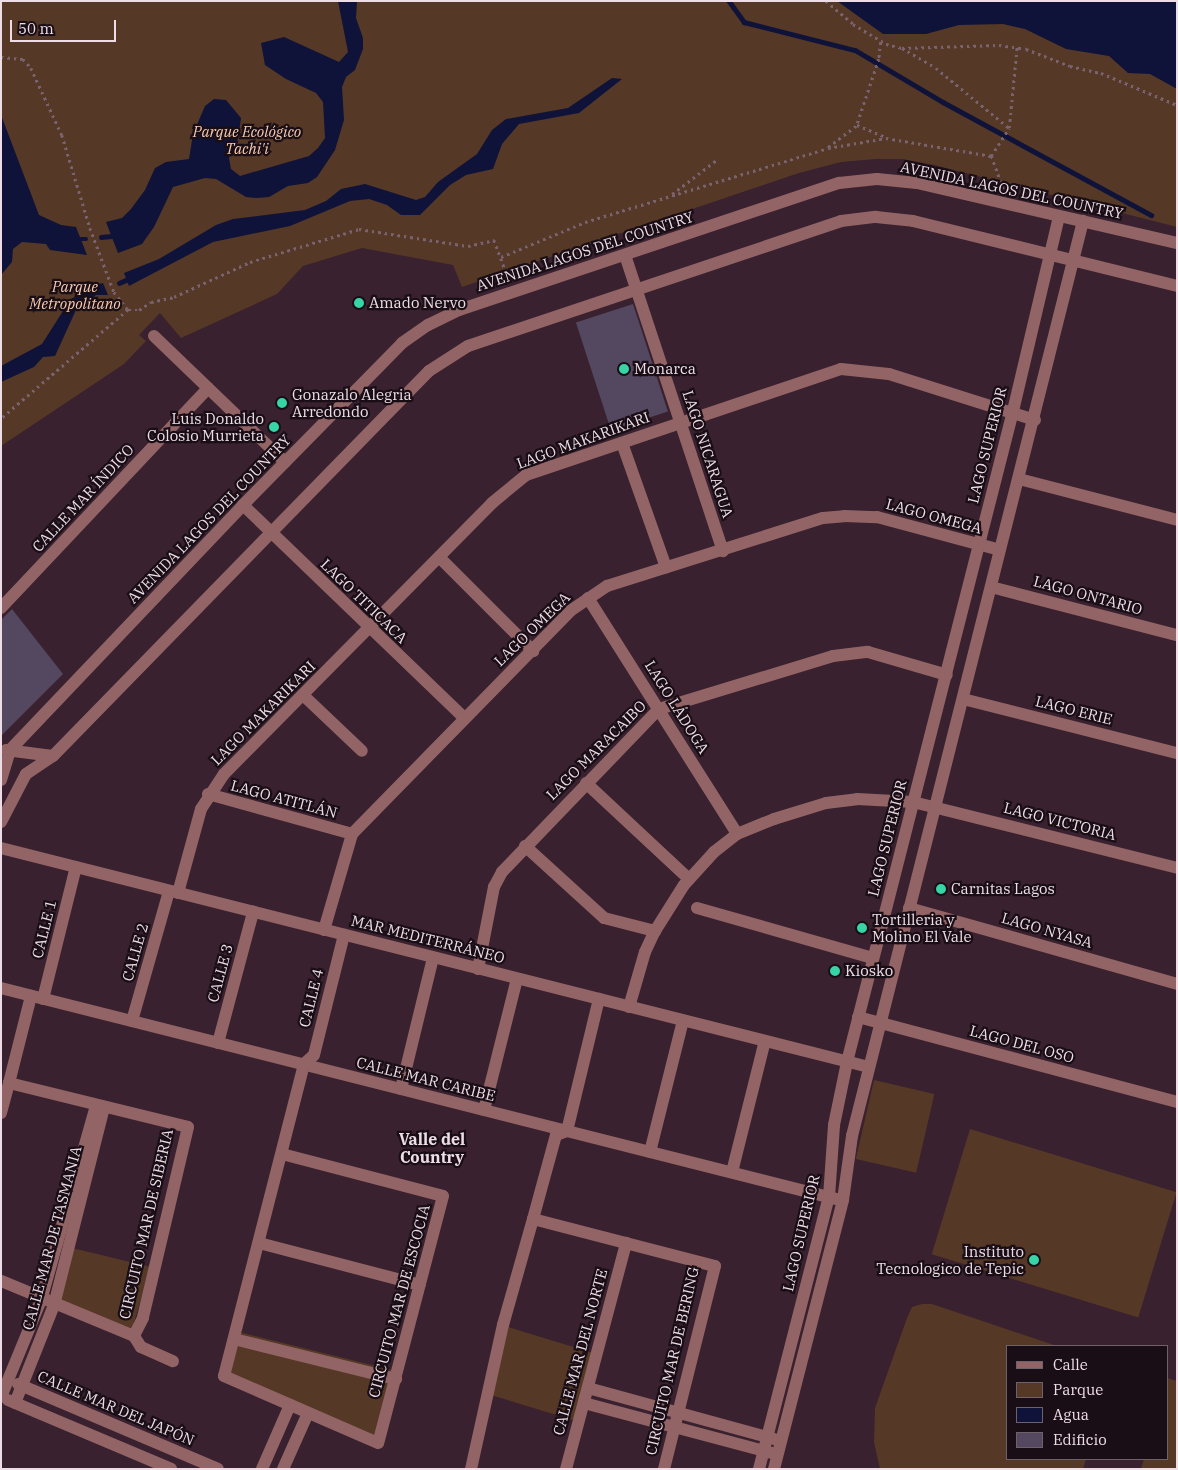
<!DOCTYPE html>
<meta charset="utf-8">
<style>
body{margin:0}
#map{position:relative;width:1178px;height:1470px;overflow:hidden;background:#39212f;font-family:"IBM Plex Serif",serif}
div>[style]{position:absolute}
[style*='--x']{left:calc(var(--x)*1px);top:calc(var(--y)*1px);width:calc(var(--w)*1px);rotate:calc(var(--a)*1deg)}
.green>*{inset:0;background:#553825;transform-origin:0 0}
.water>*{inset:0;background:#0f133a}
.stream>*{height:4.5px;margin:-2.25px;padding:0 2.25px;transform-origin:2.25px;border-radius:2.25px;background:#0f133a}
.building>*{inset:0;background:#544760;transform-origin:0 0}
.path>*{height:2.5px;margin-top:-1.25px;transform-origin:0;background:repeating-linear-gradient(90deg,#796370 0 2.5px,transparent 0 6.5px)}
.minor>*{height:12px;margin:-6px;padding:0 6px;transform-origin:6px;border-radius:6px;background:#936465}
.dots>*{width:14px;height:14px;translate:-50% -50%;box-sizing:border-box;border:2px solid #190e15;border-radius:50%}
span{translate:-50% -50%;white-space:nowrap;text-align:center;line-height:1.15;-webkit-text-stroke:4.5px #190e15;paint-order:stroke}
.park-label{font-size:15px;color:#f7caaf;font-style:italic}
.street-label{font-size:15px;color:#eedde6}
.poi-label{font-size:15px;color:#eedde6}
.left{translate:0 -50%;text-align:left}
.right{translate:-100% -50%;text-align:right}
.neighbourhood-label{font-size:16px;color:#eedde6;font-weight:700}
.frame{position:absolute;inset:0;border:2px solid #eedde6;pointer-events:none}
.legend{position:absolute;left:1006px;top:1345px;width:162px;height:115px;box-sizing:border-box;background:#190e15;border:1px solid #6e6169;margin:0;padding:6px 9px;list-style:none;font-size:15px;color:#eedde6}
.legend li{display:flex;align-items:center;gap:10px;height:25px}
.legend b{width:25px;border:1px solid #6e6169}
.scale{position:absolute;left:10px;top:20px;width:106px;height:22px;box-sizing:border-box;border:2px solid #eedde6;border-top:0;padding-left:6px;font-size:15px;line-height:18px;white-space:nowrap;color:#eedde6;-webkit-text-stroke:4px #190e15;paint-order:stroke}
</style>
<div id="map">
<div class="green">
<div style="clip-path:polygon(1px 1px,1177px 1px,1177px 227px,934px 165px,902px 159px,876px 159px,841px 162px,799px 173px,462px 287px,453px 265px,362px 248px,303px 266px,277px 294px,181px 338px,160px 313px,139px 335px,146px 341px,124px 364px,1px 446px)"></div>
<div style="left:874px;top:1080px;width:62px;height:81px;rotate:13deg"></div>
<div style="left:970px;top:1129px;width:216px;height:131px;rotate:17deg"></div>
<div style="clip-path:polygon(68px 1247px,151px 1267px,132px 1329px,56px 1298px)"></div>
<div style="clip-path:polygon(922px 1304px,932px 1304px,1057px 1346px,1007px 1346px,1007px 1459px,1086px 1459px,1083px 1469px,880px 1469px,874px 1442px,875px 1408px,907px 1318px,912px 1307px)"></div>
<div style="left:508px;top:1327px;width:90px;height:70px;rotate:17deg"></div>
<div style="clip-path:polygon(235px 1331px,396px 1371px,379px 1437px,225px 1371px)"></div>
<div style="clip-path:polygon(1167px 1378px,1177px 1381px,1177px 1469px,1141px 1469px,1144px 1459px,1167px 1459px)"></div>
</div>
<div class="water">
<div style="clip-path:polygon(338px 1px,357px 1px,356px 18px,363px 38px,363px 49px,355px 70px,346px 77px,342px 87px,344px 120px,335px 150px,317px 177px,308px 183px,288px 186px,269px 197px,257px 198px,246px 197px,216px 179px,205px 178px,173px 187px,154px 227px,142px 244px,118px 253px,106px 222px,122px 218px,131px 209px,145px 190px,155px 168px,166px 162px,189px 159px,193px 134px,205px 106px,214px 99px,226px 100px,241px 118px,238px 139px,229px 158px,231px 169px,240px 176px,309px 156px,318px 148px,325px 138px,323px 102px,316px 93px,286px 79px,265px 65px,261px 43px,284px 37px,339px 62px,348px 52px)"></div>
<div style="clip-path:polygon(837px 1px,1177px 1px,1177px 89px,1150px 74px,1128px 73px,1109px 56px,1066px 49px,1025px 29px,1003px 24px,959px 25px,926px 34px,883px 34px)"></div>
<div style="clip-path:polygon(612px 78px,622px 79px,579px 113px,519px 124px,502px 144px,493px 169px,466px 175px,450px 185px,420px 215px,401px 215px,387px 205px,369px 199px,350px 201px,290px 226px,213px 242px,129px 286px,124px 273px,159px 259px,216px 225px,233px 219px,305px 210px,326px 201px,341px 189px,365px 184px,416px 200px,425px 197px,438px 182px,477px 154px,492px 130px,506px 119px,568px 108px)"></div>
<div style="clip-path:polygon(1px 115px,39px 215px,61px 225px,76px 227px,87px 255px,50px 250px,46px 244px,22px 242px,13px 249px,12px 262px,1px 275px)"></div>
<div style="clip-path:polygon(103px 283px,108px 295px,96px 295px,76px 310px,55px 356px,43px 357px,34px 367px,1px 382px,1px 366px,42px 344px,70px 300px,91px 286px)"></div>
</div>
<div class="stream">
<div style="--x:729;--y:1;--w:26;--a:54"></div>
<div style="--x:744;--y:22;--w:114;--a:14.2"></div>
<div style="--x:855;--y:50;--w:102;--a:30.6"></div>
<div style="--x:943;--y:102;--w:237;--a:28.5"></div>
<div style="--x:101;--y:237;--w:10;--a:-6"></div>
<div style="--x:81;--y:239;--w:5;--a:0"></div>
<div style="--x:119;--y:283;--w:8;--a:-23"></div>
</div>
<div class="building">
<div style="left:633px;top:304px;width:113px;height:60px;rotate:72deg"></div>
<div style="clip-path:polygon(12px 609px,63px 674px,1px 736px,1px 620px)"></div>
</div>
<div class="path">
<div style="--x:826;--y:1;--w:35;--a:40"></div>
<div style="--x:853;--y:24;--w:39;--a:31"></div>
<div style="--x:886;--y:44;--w:16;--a:14"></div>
<div style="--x:902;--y:48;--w:97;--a:-1.8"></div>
<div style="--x:999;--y:45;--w:27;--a:8"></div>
<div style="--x:1026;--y:49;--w:47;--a:21.1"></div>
<div style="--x:1070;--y:66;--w:32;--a:13"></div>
<div style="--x:1101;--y:73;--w:82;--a:22.8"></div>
<div style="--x:881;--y:42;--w:17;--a:97"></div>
<div style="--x:879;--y:59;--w:70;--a:108.4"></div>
<div style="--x:857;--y:125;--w:30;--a:23"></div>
<div style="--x:902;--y:48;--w:39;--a:30"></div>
<div style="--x:936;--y:68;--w:94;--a:39.4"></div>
<div style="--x:1;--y:57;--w:22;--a:5"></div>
<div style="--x:23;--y:59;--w:12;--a:48"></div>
<div style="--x:31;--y:68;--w:74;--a:65.2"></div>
<div style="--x:62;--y:135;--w:97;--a:73.2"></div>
<div style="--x:90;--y:228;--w:68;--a:69.4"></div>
<div style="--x:114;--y:292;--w:23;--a:52"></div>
<div style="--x:128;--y:310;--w:167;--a:139.4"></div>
<div style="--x:828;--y:147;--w:36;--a:-37"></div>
<div style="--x:1003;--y:189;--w:35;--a:-110"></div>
<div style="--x:991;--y:156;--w:33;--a:-57"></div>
<div style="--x:1009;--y:128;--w:81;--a:-84.4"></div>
<div style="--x:672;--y:194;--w:58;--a:-37.3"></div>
<div style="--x:501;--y:257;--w:91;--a:-22.6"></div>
<div style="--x:585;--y:222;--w:254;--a:-16.9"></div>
<div style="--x:828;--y:148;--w:59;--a:-9.8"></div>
<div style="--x:886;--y:138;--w:107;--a:9.7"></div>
<div style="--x:128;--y:310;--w:11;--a:0"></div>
<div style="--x:139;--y:310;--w:14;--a:-34"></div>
<div style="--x:151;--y:302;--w:24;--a:-12"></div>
<div style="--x:174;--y:297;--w:84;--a:-24.7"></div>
<div style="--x:250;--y:262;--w:114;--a:-16.8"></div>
<div style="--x:359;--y:229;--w:110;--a:8.9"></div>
<div style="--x:468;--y:246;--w:27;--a:-13"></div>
<div style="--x:494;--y:240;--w:43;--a:69.4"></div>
</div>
<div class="minor">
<div style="--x:625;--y:255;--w:312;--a:71.7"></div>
<div style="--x:154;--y:336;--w:182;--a:43.9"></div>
<div style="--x:622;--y:443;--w:132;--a:70.5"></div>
<div style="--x:1019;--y:479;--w:163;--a:14.5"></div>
<div style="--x:243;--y:505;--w:307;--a:43.9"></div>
<div style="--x:440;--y:558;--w:132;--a:45"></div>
<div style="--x:991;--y:587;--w:192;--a:14.5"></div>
<div style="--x:588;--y:598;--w:279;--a:57.7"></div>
<div style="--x:1;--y:608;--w:302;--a:-46.7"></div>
<div style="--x:303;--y:695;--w:81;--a:43.5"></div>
<div style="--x:963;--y:699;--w:221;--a:14.2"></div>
<div style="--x:6;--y:750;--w:47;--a:7.3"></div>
<div style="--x:1;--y:780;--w:31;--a:-73"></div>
<div style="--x:10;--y:750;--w:338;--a:-46.4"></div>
<div style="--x:243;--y:505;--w:227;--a:-45.5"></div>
<div style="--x:402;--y:343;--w:32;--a:-35"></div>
<div style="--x:428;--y:325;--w:34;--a:-26"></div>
<div style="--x:459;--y:310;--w:401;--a:-18.5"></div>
<div style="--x:839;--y:183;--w:38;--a:-6"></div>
<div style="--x:877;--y:179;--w:40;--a:5.7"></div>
<div style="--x:917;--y:183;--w:267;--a:13"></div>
<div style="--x:586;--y:783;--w:141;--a:43"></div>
<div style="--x:208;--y:794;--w:149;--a:15.5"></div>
<div style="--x:1;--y:822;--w:54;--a:-62.5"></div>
<div style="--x:26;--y:774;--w:32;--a:-34"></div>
<div style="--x:53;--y:756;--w:538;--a:-45.68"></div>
<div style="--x:429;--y:371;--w:46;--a:-32.7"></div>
<div style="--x:468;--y:346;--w:393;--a:-18.5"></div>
<div style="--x:841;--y:221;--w:35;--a:-7"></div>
<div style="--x:876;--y:217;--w:37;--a:6"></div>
<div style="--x:913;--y:221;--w:272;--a:13.8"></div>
<div style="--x:525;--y:846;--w:107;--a:42.3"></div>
<div style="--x:604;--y:918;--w:53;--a:14.3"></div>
<div style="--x:1;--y:848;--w:895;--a:14.16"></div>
<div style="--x:178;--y:893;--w:87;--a:-74.7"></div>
<div style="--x:201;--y:809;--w:42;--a:-56.7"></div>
<div style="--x:224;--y:774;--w:381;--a:-45.3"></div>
<div style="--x:492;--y:503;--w:44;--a:-39.5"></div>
<div style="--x:526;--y:475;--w:332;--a:-18.6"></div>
<div style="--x:841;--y:369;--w:48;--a:5.9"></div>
<div style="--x:889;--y:374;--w:153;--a:17.5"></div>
<div style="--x:697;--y:908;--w:183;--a:15.9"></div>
<div style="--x:909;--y:908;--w:279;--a:15.8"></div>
<div style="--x:324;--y:930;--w:100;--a:-73.7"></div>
<div style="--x:352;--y:834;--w:312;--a:-45.6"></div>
<div style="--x:570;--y:611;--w:45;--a:-34"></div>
<div style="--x:607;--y:586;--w:226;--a:-17.5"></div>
<div style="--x:823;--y:518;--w:21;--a:-5"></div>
<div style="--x:844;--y:516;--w:33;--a:2"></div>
<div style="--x:877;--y:517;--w:127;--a:15"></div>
<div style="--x:478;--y:969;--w:84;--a:-79"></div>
<div style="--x:494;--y:887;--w:17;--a:-62"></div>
<div style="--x:502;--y:872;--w:226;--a:-46.1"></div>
<div style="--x:659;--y:709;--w:182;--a:-16.9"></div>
<div style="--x:833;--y:656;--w:35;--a:-7"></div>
<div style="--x:868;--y:652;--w:82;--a:16.2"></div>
<div style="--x:1;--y:988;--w:861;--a:14.18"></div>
<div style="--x:43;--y:999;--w:136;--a:-76"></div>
<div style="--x:629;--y:1007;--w:57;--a:-73.8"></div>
<div style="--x:645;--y:952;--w:23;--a:-65"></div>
<div style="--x:655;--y:931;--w:54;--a:-57.8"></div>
<div style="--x:684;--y:885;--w:45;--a:-47.7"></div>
<div style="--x:714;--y:852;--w:29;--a:-38"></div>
<div style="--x:737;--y:834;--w:40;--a:-22"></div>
<div style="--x:774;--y:819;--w:54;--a:-17.1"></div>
<div style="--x:826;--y:803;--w:31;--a:-7"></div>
<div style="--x:857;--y:799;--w:56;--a:3.1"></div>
<div style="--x:913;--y:802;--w:272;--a:14"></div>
<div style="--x:858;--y:1017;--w:330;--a:14.9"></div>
<div style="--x:132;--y:1021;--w:135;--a:-74.1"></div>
<div style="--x:218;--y:1043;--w:136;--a:-75"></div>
<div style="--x:9;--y:1083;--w:90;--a:-75.8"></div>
<div style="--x:401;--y:1089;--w:135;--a:-76.3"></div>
<div style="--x:484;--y:1110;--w:135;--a:-75.9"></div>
<div style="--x:1;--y:1113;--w:31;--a:-75"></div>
<div style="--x:9;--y:1083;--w:184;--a:13.8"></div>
<div style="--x:188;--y:1127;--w:196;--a:103.3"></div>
<div style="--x:143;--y:1318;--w:20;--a:117"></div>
<div style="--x:134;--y:1336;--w:144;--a:-157.5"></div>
<div style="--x:650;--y:1152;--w:135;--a:-75.9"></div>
<div style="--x:282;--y:1154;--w:166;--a:14.6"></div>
<div style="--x:443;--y:1196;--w:255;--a:104.7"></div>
<div style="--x:378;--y:1443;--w:168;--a:-156.5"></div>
<div style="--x:224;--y:1376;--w:322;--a:-75.6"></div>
<div style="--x:304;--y:1064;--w:13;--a:-42"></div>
<div style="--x:314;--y:1055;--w:124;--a:-76"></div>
<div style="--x:732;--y:1172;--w:135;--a:-75.9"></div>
<div style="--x:533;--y:1219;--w:87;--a:-74.7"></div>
<div style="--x:556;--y:1135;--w:12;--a:-20"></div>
<div style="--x:567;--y:1131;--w:136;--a:-76.4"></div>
<div style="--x:259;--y:1243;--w:166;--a:14.6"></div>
<div style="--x:134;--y:1336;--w:13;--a:58"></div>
<div style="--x:141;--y:1347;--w:35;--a:24"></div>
<div style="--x:234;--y:1339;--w:167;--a:13.9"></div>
<div style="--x:18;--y:1384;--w:217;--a:23"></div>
<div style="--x:588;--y:1388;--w:193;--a:15.3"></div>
<div style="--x:1;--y:1397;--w:105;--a:-67.6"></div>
<div style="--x:41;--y:1300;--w:202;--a:-74.2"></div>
<div style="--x:8;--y:1400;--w:177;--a:22.9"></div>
<div style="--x:15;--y:1403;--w:105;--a:-68.3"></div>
<div style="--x:54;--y:1305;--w:204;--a:-75.8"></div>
<div style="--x:584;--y:1403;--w:195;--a:14.9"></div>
<div style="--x:262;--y:1469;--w:70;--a:-66.4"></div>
<div style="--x:283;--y:1469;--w:61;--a:-65.9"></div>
<div style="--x:471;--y:1469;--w:148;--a:-77.5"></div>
<div style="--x:503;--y:1325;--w:110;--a:-74.2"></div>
<div style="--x:533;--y:1219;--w:188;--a:14.5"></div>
<div style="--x:715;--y:1266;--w:209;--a:104.1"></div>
<div style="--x:566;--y:1469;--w:234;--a:-75.1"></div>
<div style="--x:759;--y:1469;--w:281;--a:-75.6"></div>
<div style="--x:829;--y:1197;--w:72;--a:-86"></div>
<div style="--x:834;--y:1125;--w:64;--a:-78.3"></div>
<div style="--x:847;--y:1062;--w:672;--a:-75.69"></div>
<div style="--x:1013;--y:411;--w:199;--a:-76.7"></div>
<div style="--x:774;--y:1469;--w:278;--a:-75.6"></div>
<div style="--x:843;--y:1200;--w:65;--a:-82"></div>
<div style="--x:852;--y:1136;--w:944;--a:-75.83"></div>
</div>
<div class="dots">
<div style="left:359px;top:303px;background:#36d4a7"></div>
<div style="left:624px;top:369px;background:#36d4a7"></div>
<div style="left:282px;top:403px;background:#36d4a7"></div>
<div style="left:274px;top:427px;background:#36d4a7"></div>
<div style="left:941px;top:889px;background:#36d4a7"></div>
<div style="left:862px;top:928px;background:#36d4a7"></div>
<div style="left:835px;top:971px;background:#36d4a7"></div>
<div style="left:1034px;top:1260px;background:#36d4a7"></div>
</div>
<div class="park-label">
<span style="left:247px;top:140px">Parque Ecológico<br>Tachi'i</span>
<span style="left:75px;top:295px">Parque<br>Metropolitano</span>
</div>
<div class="street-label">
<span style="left:1012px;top:190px;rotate:12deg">AVENIDA LAGOS DEL COUNTRY</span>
<span style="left:585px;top:251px;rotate:-18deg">AVENIDA LAGOS DEL COUNTRY</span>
<span style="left:583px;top:440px;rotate:-20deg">LAGO MAKARIKARI</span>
<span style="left:987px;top:445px;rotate:-76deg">LAGO SUPERIOR</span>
<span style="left:708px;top:454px;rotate:72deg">LAGO NICARAGUA</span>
<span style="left:83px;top:498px;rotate:-47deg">CALLE MAR ÍNDICO</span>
<span style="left:934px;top:516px;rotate:15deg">LAGO OMEGA</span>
<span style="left:209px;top:519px;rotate:-46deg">AVENIDA LAGOS DEL COUNTRY</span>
<span style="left:1088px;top:595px;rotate:15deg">LAGO ONTARIO</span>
<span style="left:364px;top:601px;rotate:44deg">LAGO TITICACA</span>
<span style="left:532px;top:629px;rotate:-44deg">LAGO OMEGA</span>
<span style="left:677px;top:707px;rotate:58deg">LAGO LÁDOGA</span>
<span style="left:1074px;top:710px;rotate:14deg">LAGO ERIE</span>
<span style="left:263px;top:713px;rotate:-45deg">LAGO MAKARIKARI</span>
<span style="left:596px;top:750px;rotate:-45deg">LAGO MARACAIBO</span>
<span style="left:284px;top:799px;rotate:15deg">LAGO ATITLÁN</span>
<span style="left:1060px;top:821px;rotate:14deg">LAGO VICTORIA</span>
<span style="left:887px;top:838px;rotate:-76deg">LAGO SUPERIOR</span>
<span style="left:44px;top:929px;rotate:-76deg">CALLE 1</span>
<span style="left:1047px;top:930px;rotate:16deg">LAGO NYASA</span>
<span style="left:428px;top:939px;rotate:14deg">MAR MEDITERRÁNEO</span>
<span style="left:135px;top:952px;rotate:-74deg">CALLE 2</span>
<span style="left:220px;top:973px;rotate:-75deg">CALLE 3</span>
<span style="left:311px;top:998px;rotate:-76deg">CALLE 4</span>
<span style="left:1022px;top:1044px;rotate:15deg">LAGO DEL OSO</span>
<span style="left:426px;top:1079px;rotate:14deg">CALLE MAR CARIBE</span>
<span style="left:146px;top:1224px;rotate:-77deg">CIRCUITO MAR DE SIBERIA</span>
<span style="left:801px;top:1233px;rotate:-77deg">LAGO SUPERIOR</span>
<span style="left:52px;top:1238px;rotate:-75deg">CALLE MAR DE TASMANIA</span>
<span style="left:399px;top:1301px;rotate:-75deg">CIRCUITO MAR DE ESCOCIA</span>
<span style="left:580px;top:1352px;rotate:-75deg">CALLE MAR DEL NORTE</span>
<span style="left:672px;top:1361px;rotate:-77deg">CIRCUITO MAR DE BERING</span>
<span style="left:116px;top:1408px;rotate:23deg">CALLE MAR DEL JAPÓN</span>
</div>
<div class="poi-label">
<span class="left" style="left:369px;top:303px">Amado Nervo</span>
<span class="left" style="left:634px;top:369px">Monarca</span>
<span class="left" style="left:292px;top:403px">Gonazalo Alegria<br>Arredondo</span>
<span class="right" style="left:264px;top:427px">Luis Donaldo<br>Colosio Murrieta</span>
<span class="left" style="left:951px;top:889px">Carnitas Lagos</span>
<span class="left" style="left:872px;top:928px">Tortilleria y<br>Molino El Vale</span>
<span class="left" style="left:845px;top:971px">Kiosko</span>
<span class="right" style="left:1024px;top:1260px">Instituto<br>Tecnologico de Tepic</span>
</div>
<div class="neighbourhood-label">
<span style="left:432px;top:1148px">Valle del<br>Country</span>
</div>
<div class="frame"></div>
<ul class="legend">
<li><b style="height:6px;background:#936465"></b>Calle</li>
<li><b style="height:14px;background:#553825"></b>Parque</li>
<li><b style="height:14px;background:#0f133a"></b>Agua</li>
<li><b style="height:14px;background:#544760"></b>Edificio</li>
</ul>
<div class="scale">50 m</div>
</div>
